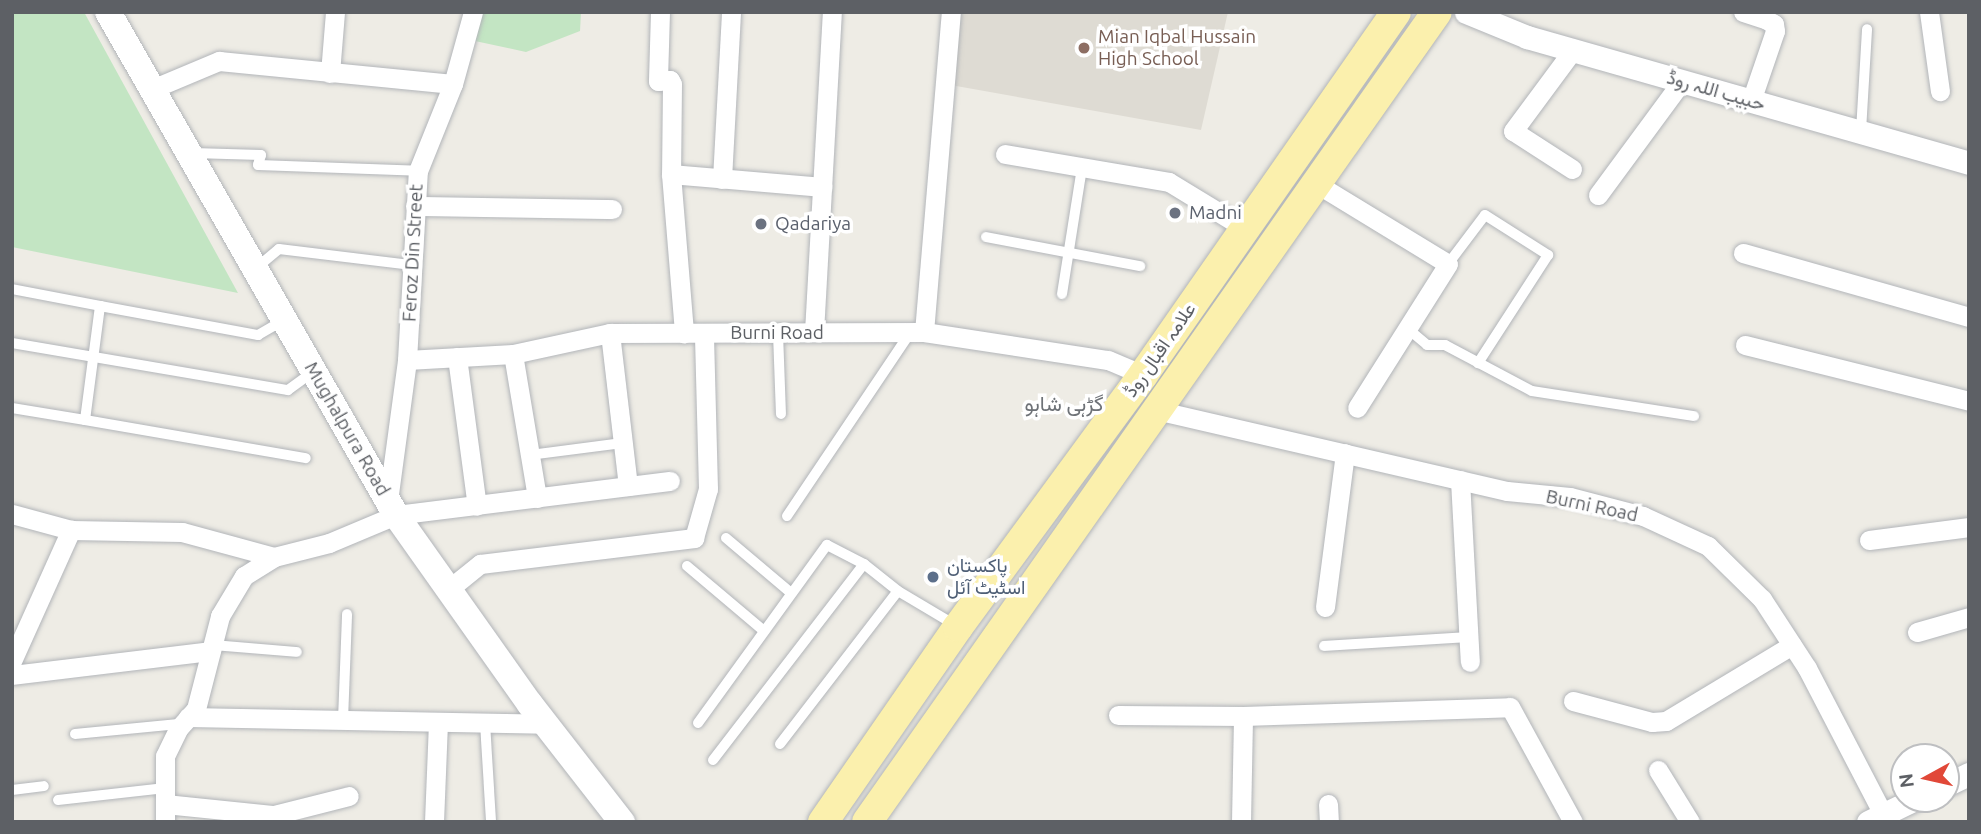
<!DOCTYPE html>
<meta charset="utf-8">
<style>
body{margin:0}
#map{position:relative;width:1981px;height:834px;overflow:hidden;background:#eeece5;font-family:Ubuntu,Vazirmatn,sans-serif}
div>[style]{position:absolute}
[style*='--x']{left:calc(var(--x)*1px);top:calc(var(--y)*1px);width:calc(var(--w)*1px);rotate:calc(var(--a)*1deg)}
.education>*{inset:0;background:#dedbd3}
.green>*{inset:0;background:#c3e5c3}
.roads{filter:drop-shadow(0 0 2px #b2b5b9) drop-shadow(0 0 2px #b2b5b9)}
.service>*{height:10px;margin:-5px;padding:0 5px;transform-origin:5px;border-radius:5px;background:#fff}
.minor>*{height:19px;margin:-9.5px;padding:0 9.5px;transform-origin:9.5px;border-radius:9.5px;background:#fff}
.tertiary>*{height:23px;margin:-11.5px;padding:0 11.5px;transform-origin:11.5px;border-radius:11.5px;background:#fff}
.secondary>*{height:26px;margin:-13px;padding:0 13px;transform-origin:13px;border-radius:13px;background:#fff}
.primary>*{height:30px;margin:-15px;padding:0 15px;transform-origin:15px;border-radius:15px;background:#fbf0ad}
.dots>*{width:19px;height:19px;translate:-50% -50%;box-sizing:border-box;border:4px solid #fff;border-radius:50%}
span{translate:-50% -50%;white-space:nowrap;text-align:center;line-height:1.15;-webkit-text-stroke:7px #fff;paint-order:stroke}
.education-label{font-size:19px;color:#785e54}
.left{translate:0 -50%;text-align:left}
.street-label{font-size:19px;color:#5d6065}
.worship-label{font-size:19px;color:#5b616d}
.service-label{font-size:19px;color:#4e5e75}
.neighbourhood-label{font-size:21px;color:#6e7277}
.frame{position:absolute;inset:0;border:14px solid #5d6065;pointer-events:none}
.north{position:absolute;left:1890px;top:743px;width:70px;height:70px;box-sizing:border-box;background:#fff;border:2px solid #bebfc1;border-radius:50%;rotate:262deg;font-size:19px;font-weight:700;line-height:28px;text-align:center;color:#5d6065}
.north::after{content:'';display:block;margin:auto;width:24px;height:32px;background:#e14838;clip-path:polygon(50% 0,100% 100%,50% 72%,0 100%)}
</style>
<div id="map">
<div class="education">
<div style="clip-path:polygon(951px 12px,1228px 12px,1201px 130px,945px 84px)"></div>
</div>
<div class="green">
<div style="clip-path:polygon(12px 12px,84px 12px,238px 293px,12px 247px)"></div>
<div style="clip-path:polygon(479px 12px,581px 12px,580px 31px,526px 52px,475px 41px)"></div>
</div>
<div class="roads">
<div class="service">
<div style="--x:1861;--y:131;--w:102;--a:-86.6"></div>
<div style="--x:193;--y:153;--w:68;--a:1.7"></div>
<div style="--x:261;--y:155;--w:10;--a:107"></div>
<div style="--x:258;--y:165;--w:160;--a:2.1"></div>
<div style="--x:986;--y:237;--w:157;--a:10.7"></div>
<div style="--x:1448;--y:264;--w:61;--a:-52.9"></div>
<div style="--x:1485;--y:215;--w:75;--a:32.4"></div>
<div style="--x:1548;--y:255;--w:129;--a:122.9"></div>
<div style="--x:255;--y:269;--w:31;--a:-40"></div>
<div style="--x:279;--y:249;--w:134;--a:6.9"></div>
<div style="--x:12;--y:289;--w:90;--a:10.9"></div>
<div style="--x:1062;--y:294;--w:128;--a:-81"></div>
<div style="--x:1407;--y:328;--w:26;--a:40"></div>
<div style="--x:1427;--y:345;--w:18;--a:0"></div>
<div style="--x:1445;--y:345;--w:98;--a:27.9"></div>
<div style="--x:1532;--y:391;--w:164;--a:8.8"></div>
<div style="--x:778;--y:333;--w:81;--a:87.9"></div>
<div style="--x:12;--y:343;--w:280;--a:9.7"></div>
<div style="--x:288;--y:390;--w:31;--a:-36"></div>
<div style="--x:12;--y:408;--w:74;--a:9.3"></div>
<div style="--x:85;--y:420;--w:115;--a:-82.5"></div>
<div style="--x:100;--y:306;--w:161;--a:10.4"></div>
<div style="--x:258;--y:335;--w:28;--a:-30"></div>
<div style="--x:85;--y:420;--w:224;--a:9.8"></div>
<div style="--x:530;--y:455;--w:94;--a:-7.4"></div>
<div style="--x:787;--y:516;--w:220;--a:-56.1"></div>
<div style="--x:726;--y:538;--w:85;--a:40.2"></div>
<div style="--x:687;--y:566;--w:101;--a:40.2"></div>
<div style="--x:212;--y:645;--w:85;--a:4.7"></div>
<div style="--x:1324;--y:646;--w:144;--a:-3.6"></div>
<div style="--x:343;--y:720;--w:106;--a:-87.8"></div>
<div style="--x:485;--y:723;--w:99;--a:86.5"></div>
<div style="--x:698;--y:723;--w:220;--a:-54.1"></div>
<div style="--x:827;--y:545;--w:42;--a:27.2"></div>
<div style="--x:864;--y:564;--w:43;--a:38.5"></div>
<div style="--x:898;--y:591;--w:66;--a:30.8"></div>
<div style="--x:75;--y:734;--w:104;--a:-5.5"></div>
<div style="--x:780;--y:744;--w:193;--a:-52.4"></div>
<div style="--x:713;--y:760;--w:247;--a:-52.4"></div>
<div style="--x:12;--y:790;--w:32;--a:-7"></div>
<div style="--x:58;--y:800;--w:108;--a:-6.4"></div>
</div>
<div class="minor">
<div style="--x:660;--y:12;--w:69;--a:91.7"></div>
<div style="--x:658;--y:81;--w:12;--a:-5"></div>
<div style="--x:670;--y:80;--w:4;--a:63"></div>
<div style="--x:672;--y:84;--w:90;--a:90.6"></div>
<div style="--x:671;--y:174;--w:160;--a:85.3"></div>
<div style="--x:1743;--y:12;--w:25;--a:18"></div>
<div style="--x:1767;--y:20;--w:8;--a:30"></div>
<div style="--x:1774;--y:24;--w:7;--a:82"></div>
<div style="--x:1775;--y:31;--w:74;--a:108.9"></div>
<div style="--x:1929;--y:12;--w:80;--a:82.1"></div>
<div style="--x:330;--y:73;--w:61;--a:-85.3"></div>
<div style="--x:152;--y:89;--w:73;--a:-22.7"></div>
<div style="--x:219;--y:61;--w:235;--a:5.6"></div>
<div style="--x:1005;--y:154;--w:166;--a:9.7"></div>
<div style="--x:1169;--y:182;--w:90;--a:31.4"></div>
<div style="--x:1572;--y:169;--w:70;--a:-147.2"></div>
<div style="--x:1513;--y:131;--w:101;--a:-53.5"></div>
<div style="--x:671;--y:174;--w:152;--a:4.9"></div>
<div style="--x:722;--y:179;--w:167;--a:-86.9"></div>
<div style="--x:1317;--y:184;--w:153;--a:31.4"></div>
<div style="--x:1448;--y:264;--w:170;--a:122.3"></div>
<div style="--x:1598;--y:195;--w:142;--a:-53.6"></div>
<div style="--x:415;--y:206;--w:197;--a:0.9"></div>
<div style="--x:1743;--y:253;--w:235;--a:15.8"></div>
<div style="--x:814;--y:332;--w:321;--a:-86.8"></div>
<div style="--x:924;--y:332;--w:321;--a:-85.2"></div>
<div style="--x:610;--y:333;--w:154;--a:83.3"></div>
<div style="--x:1745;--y:345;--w:231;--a:14"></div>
<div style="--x:513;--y:354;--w:146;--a:80.5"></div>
<div style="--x:457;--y:357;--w:150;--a:82.4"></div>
<div style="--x:407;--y:360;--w:106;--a:-3.2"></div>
<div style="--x:513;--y:354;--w:99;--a:-12.2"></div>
<div style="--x:610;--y:333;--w:314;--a:-0.2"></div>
<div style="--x:924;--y:332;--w:186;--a:8.7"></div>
<div style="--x:1108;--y:360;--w:38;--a:23"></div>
<div style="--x:1156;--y:410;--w:360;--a:13"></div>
<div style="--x:1507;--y:491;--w:63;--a:5.4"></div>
<div style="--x:1570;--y:497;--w:75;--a:14.6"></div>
<div style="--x:1643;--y:516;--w:72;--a:24.8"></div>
<div style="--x:1708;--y:546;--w:76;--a:44.5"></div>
<div style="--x:1762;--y:599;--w:82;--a:56.9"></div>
<div style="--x:1807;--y:668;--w:165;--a:62.5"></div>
<div style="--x:1460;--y:480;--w:182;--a:86.9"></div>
<div style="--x:388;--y:501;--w:142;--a:-82.3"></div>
<div style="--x:407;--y:360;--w:189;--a:-86.7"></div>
<div style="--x:418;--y:171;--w:94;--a:-68.1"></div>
<div style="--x:453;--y:84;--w:75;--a:-74.5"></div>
<div style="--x:12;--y:514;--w:61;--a:15.2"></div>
<div style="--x:71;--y:530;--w:111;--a:1"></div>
<div style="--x:182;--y:532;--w:95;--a:15.2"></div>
<div style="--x:1869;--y:540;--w:101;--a:-7.4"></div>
<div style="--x:449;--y:589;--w:40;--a:-39"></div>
<div style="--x:480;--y:564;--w:216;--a:-6.9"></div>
<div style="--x:694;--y:538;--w:51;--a:-74.1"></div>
<div style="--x:708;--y:489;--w:156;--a:-91.5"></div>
<div style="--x:1325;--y:607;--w:155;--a:-82.6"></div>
<div style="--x:1917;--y:632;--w:54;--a:-16.1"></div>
<div style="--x:12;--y:661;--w:144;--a:-65.8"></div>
<div style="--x:12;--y:675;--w:200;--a:-6.9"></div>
<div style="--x:1573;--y:701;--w:82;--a:14.9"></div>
<div style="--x:1652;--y:722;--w:14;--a:-4"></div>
<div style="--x:1666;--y:721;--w:147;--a:-31.1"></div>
<div style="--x:1118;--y:715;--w:125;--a:0.5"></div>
<div style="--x:1243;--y:716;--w:267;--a:-1.9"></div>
<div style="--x:1510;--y:707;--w:131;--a:61.3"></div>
<div style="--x:188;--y:717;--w:357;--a:1.1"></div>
<div style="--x:1658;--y:770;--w:61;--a:58.4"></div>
<div style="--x:165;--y:804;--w:110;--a:5.8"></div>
<div style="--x:274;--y:815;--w:77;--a:-14.2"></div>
<div style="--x:1328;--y:804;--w:18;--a:87"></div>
<div style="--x:165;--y:822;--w:66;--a:-90"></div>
<div style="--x:165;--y:756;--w:30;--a:-64"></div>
<div style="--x:178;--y:729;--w:27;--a:-48"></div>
<div style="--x:196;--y:709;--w:96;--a:-75.5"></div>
<div style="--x:220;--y:616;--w:47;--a:-59"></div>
<div style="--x:244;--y:576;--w:36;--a:-32"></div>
<div style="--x:274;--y:557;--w:57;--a:-14.3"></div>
<div style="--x:329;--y:543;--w:73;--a:-22.7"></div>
<div style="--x:396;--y:515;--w:276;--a:-7.1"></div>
<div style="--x:434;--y:822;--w:100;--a:-87.7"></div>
<div style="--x:1241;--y:822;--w:106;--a:-88.9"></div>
</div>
<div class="tertiary">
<div style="--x:1466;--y:12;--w:66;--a:22.3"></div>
<div style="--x:1527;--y:37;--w:460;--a:15.9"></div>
<div style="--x:1946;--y:785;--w:25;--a:-26"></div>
<div style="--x:1868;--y:822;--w:52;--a:-26.1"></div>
</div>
<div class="secondary">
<div style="--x:108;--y:12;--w:580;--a:60.21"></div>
<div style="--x:396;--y:515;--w:232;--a:54.7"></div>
<div style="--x:530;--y:704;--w:150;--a:52.1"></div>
</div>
<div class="primary">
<div style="--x:823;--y:822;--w:237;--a:-55.3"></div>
<div style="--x:958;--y:627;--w:313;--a:-53.7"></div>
<div style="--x:1143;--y:375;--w:442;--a:-55.1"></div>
<div style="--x:867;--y:822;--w:990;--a:-54.87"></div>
</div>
</div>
<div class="dots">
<div style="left:1084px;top:48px;background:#8d6e63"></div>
<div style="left:1175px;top:213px;background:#6b7280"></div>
<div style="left:761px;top:224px;background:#6b7280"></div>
<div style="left:933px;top:577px;background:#5c6f8a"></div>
</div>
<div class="education-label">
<span class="left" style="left:1098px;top:48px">Mian Iqbal Hussain<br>High School</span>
</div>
<div class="street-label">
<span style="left:1716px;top:91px;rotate:16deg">حبیب اللہ روڈ</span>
<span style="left:413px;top:253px;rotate:-87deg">Feroz Din Street</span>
<span style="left:777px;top:333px">Burni Road</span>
<span style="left:1160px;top:350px;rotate:-55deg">علامہ اقبال روڈ</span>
<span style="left:347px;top:429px;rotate:60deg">Mughalpura Road</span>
<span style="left:1592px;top:506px;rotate:12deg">Burni Road</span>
</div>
<div class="worship-label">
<span class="left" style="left:1189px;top:213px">Madni</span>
<span class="left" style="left:775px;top:224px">Qadariya</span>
</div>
<div class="service-label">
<span class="left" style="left:947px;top:577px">پاکستان<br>اسٹیٹ آئل</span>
</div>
<div class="neighbourhood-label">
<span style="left:1064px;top:403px">گڑہی شاہو</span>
</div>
<div class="frame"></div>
<div class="north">N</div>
</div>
